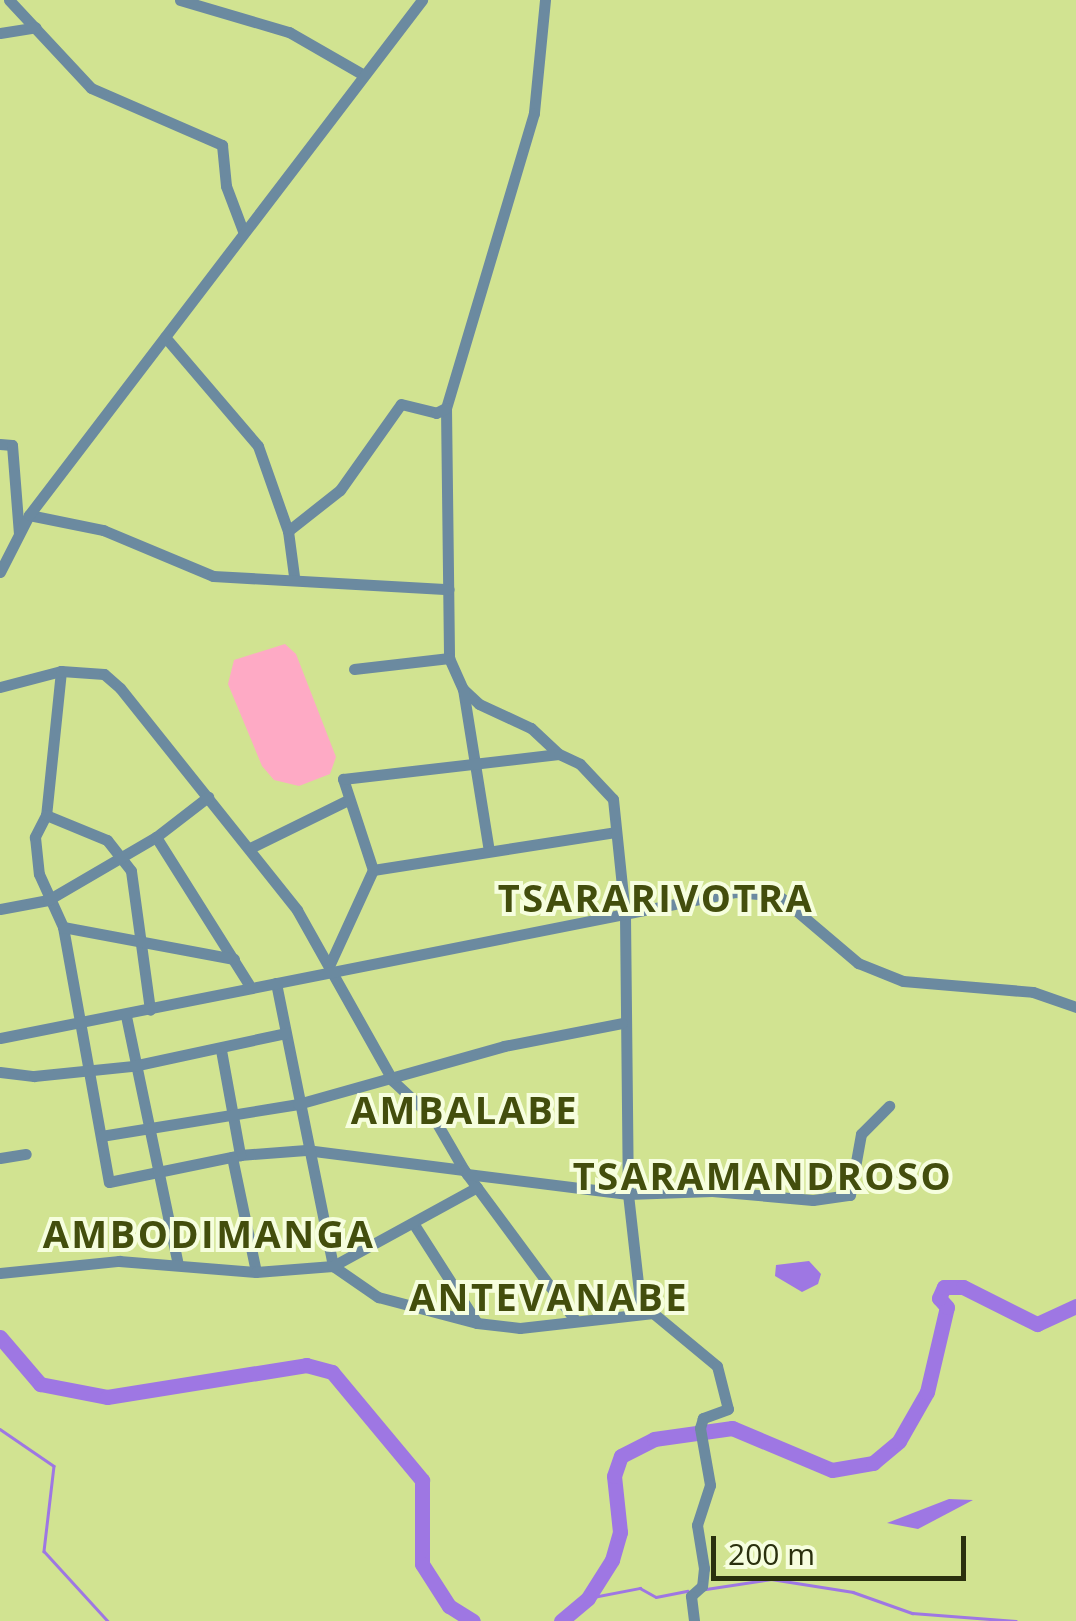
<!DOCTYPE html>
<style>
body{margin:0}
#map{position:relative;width:1076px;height:1621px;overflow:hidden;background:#d1e391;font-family:"Open Sans",sans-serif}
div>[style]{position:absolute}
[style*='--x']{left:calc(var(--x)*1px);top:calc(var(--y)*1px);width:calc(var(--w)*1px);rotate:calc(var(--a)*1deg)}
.green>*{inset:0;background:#feaac5}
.water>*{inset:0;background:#9e77e3}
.stream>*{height:2.5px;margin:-1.25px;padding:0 1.25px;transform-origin:1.25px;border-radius:1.25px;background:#9e77e3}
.river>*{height:15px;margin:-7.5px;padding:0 7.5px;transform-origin:7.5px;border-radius:7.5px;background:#9e77e3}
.minor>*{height:11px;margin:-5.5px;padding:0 5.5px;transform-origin:5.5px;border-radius:5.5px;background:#6b8aa0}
span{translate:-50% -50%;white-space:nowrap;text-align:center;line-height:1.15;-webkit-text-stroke:8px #f6fede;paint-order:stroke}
.district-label{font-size:38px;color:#434e0d;font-weight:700;letter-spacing:2.5px}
.scale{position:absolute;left:711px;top:1536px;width:255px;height:45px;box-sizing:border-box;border:5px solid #2a300e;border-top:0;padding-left:12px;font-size:30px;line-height:35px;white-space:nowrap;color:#2a300e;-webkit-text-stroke:8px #f6fede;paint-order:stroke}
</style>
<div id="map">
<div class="green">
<div style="clip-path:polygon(285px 644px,296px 654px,336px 757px,330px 774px,299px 786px,274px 780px,262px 766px,228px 684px,234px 660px)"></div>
</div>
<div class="water">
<div style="clip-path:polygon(809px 1261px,821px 1274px,818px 1284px,802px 1292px,775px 1276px,776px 1265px)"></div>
<div style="clip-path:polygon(949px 1499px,973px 1500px,918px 1529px,887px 1523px)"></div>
</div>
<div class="stream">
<div style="--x:0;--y:1429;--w:65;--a:34.4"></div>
<div style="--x:54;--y:1466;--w:86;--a:96.7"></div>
<div style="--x:44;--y:1551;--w:95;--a:47.6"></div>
<div style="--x:706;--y:1589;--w:66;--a:-8.7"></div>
<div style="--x:771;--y:1579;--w:83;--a:9"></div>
<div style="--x:853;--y:1592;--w:63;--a:19.6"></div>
<div style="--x:912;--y:1613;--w:104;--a:4.4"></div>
<div style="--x:588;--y:1598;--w:53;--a:-10.9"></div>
<div style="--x:640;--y:1588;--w:18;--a:29"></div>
<div style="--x:656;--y:1597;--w:32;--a:-11"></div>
</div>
<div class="river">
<div style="--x:0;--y:1337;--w:62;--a:49.6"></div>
<div style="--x:40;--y:1384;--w:68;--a:11"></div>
<div style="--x:107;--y:1397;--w:202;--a:-9.1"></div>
<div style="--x:306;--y:1365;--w:27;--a:15"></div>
<div style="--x:332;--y:1372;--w:141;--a:50.2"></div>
<div style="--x:422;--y:1480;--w:84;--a:90"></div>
<div style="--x:422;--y:1564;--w:50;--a:57.3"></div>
<div style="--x:449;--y:1606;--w:28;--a:32"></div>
<div style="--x:561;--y:1621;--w:35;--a:-40"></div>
<div style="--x:588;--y:1598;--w:45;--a:-57.7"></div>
<div style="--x:612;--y:1560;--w:29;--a:-74"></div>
<div style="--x:620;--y:1532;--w:56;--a:-96.1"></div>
<div style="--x:614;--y:1476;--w:21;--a:-71"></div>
<div style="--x:621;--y:1456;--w:37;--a:-27"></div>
<div style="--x:654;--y:1439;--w:79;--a:-8"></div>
<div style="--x:732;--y:1428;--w:108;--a:22.8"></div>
<div style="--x:832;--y:1470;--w:42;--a:-9.7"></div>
<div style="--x:873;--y:1463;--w:34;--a:-40"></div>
<div style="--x:899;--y:1441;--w:56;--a:-60.3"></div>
<div style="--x:927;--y:1392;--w:87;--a:-76.8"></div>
<div style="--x:947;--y:1307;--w:12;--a:-132"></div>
<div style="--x:939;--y:1298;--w:12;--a:-66"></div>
<div style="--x:944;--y:1287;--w:19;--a:0"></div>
<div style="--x:963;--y:1287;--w:83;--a:26.6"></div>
<div style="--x:1037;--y:1324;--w:43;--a:-24.8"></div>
</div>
<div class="minor">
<div style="--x:9;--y:0;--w:120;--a:47"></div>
<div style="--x:91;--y:88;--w:143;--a:23.5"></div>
<div style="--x:222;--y:145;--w:41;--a:84.4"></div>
<div style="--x:226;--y:186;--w:48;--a:69.3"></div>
<div style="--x:180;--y:0;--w:114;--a:16.4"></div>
<div style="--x:289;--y:32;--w:84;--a:29.9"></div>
<div style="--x:545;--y:0;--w:114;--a:95.6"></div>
<div style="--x:534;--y:113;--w:308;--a:106.6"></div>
<div style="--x:446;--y:408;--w:250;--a:89.3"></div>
<div style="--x:449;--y:658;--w:34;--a:66"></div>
<div style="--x:463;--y:689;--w:22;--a:43"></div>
<div style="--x:479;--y:704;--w:57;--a:24.8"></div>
<div style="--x:531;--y:728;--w:38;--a:43"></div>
<div style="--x:0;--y:33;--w:36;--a:-9"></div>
<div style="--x:165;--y:337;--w:143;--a:49.5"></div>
<div style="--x:258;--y:446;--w:90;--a:70.6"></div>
<div style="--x:288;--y:531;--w:45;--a:82.4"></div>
<div style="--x:0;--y:444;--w:12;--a:5"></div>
<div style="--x:12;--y:445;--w:89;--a:85.5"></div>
<div style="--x:29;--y:515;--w:76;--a:11.5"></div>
<div style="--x:103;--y:530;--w:119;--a:22.7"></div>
<div style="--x:213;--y:576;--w:236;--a:3.2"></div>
<div style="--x:288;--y:531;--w:66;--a:-38.3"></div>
<div style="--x:340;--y:490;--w:105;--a:-54.7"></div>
<div style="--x:401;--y:404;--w:36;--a:14"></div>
<div style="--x:436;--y:413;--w:11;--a:-27"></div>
<div style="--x:0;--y:572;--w:64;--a:-63"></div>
<div style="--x:29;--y:515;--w:648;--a:-52.65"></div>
<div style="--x:354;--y:669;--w:96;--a:-6.6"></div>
<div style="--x:61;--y:671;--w:145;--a:95.9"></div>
<div style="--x:46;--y:815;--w:25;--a:117"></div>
<div style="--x:35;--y:837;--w:37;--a:84"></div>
<div style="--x:39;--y:874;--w:58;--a:65.6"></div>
<div style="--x:63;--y:927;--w:259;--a:79.8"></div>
<div style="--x:109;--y:1182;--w:134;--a:-11.6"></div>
<div style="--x:240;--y:1155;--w:66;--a:-4.3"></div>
<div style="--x:306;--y:1150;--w:159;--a:7.2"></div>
<div style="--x:0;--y:687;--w:63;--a:-14.7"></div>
<div style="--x:61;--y:671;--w:43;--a:4"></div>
<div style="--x:104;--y:674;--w:21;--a:41"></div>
<div style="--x:120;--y:688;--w:284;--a:51.4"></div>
<div style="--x:297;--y:910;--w:196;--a:60.7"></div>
<div style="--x:393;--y:1081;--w:57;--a:42.9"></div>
<div style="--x:435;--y:1120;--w:58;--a:59.9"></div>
<div style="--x:464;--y:1170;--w:187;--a:53.5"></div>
<div style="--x:463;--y:689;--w:164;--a:80.9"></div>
<div style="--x:46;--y:815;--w:66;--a:22.3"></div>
<div style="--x:107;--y:840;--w:39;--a:52"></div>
<div style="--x:131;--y:871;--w:140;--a:82.2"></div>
<div style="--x:156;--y:837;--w:178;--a:57.8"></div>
<div style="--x:250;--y:848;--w:109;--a:-26.1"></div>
<div style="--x:373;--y:870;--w:245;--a:-8.9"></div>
<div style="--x:0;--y:909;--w:49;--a:-10.6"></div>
<div style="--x:48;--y:900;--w:125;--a:-30.3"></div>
<div style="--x:156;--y:837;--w:66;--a:-37.6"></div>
<div style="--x:63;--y:927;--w:174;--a:10.6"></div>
<div style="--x:329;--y:966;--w:106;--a:-65.4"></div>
<div style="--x:373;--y:870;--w:96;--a:-108.2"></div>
<div style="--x:343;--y:779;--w:217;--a:-6.6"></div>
<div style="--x:559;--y:754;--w:23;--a:25"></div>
<div style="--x:580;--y:764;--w:48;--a:46.7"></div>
<div style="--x:613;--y:799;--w:118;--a:84.1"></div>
<div style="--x:625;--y:916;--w:278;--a:89.4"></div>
<div style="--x:628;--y:1194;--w:117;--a:83.6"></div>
<div style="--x:276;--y:983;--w:289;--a:78.6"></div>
<div style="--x:333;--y:1266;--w:55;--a:34.6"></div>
<div style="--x:378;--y:1297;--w:102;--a:14.7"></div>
<div style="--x:477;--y:1323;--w:43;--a:6.6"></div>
<div style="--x:520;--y:1328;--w:134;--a:-6.4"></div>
<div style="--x:653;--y:1313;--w:83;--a:39.6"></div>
<div style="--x:717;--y:1366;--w:44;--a:75.7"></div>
<div style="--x:728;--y:1409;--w:27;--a:160"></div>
<div style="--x:703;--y:1418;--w:10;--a:107"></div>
<div style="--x:700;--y:1428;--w:58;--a:80"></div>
<div style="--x:710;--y:1485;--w:42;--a:108"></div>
<div style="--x:697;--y:1525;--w:44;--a:80.8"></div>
<div style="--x:704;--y:1568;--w:18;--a:96"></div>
<div style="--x:702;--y:1586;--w:15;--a:138"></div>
<div style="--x:691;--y:1596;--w:25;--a:83"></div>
<div style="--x:126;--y:1016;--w:250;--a:78.2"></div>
<div style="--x:0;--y:1038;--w:749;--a:-11.23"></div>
<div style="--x:735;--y:892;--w:44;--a:5.2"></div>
<div style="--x:779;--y:896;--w:104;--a:40.3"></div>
<div style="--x:858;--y:963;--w:48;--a:21.8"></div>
<div style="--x:903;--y:981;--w:130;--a:4.8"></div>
<div style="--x:1033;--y:992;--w:46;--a:19.2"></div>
<div style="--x:221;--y:1050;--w:107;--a:79.7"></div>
<div style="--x:0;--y:1072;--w:34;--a:7"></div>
<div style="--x:34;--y:1076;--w:100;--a:-5.8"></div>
<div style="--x:133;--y:1066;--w:156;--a:-12.2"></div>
<div style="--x:101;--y:1136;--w:200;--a:-9.2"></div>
<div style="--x:298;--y:1104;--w:214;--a:-15.7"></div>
<div style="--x:504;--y:1046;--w:120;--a:-11"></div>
<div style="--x:232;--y:1157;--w:117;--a:78.2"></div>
<div style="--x:0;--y:1158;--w:26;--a:-9"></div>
<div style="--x:467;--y:1174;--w:162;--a:7.1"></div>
<div style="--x:628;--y:1194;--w:84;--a:-2"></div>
<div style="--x:712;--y:1191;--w:101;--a:5.1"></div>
<div style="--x:813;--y:1200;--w:37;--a:-8"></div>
<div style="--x:850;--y:1195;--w:62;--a:-79.8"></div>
<div style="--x:861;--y:1134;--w:40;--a:-45"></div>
<div style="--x:415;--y:1226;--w:115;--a:57.4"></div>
<div style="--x:0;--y:1273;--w:120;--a:-5.8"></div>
<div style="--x:119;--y:1261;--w:137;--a:4.6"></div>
<div style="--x:256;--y:1272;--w:77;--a:-4.5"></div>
<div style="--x:333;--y:1266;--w:164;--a:-28.7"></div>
</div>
<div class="district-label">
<span style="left:656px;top:898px">TSARARIVOTRA</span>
<span style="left:465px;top:1110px">AMBALABE</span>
<span style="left:763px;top:1176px">TSARAMANDROSO</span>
<span style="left:209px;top:1234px">AMBODIMANGA</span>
<span style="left:549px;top:1297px">ANTEVANABE</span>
</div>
<div class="scale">200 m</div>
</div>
